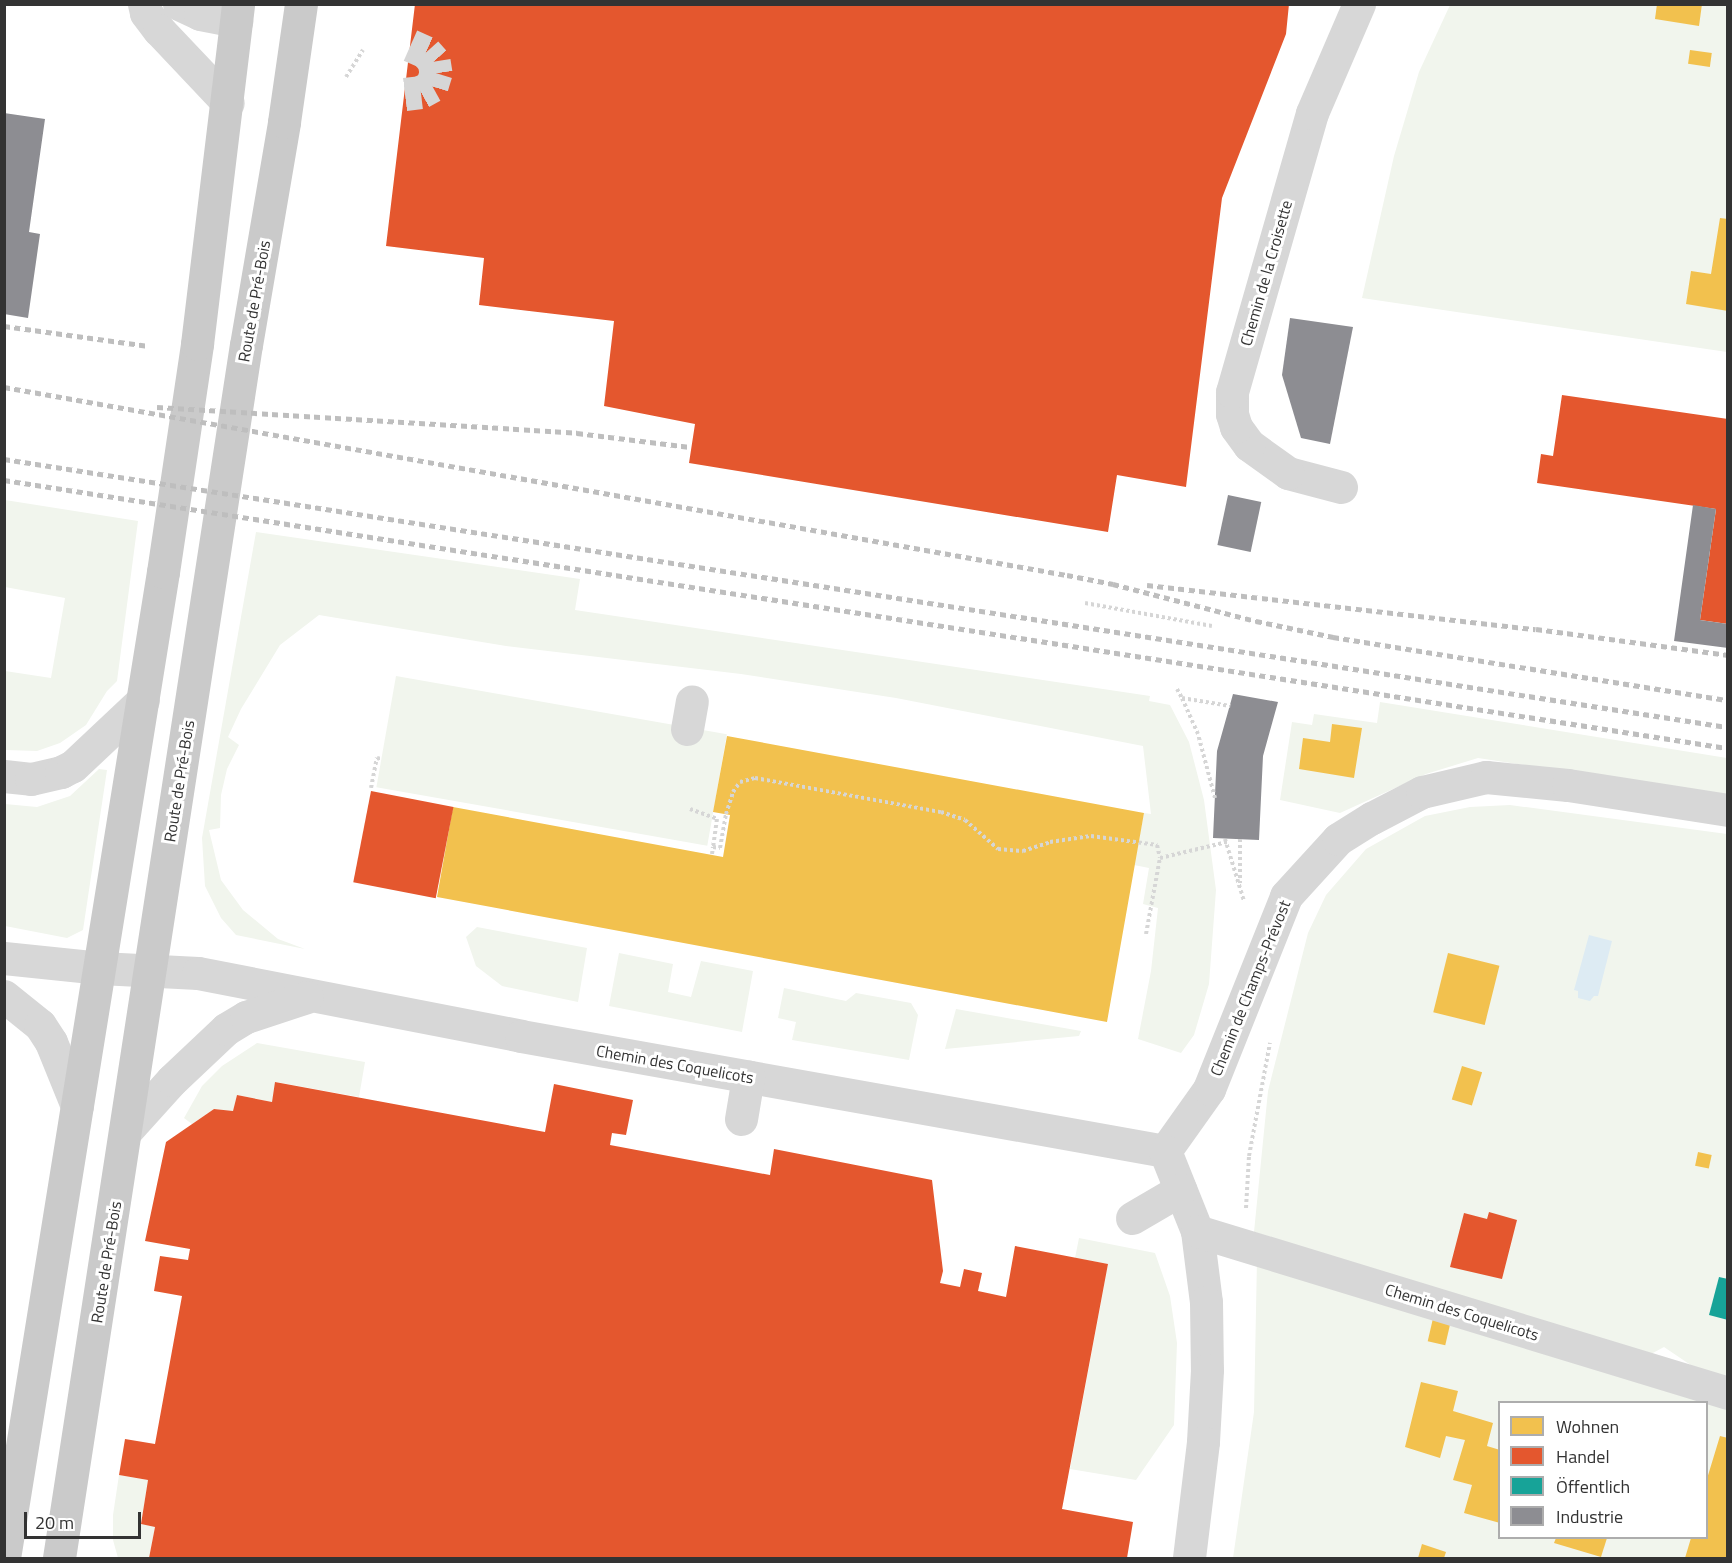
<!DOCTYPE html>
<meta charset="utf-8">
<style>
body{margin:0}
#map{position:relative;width:1732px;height:1563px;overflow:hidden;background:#fff;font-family:"Titillium Web",sans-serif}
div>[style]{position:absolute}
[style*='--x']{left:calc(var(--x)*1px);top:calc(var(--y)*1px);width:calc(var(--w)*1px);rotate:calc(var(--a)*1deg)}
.green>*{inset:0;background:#f1f5ed;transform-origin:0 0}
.water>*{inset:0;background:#ddebf3}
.homes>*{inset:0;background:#f2c14e;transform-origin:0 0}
.shops>*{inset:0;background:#e4572e;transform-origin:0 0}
.public>*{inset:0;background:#17a398}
.industry>*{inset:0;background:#8d8d92;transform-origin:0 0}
.minor-tunnel>*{height:33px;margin-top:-16.5px;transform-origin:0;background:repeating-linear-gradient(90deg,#d6d6d6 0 33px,transparent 0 49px)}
.path>*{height:4px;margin-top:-2px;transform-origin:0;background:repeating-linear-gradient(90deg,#d6d6d6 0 3px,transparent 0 6px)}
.minor>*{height:33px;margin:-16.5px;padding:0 16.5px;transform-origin:16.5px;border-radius:16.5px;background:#d7d7d7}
.major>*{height:33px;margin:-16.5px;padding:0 16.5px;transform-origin:16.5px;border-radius:16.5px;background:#cacaca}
.rail>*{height:4.5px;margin-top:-2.25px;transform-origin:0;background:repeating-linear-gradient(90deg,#bebebe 0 6px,transparent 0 10.5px)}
span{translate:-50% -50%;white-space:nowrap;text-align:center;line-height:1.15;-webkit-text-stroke:6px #fff;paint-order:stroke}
.street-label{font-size:16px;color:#333}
.frame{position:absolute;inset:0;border:6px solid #333;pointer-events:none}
.legend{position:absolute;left:1498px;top:1401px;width:210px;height:138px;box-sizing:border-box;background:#fff;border:2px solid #adadad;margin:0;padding:8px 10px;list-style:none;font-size:18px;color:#333}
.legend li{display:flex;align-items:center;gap:12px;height:30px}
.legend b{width:30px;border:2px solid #adadad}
.scale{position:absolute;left:24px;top:1512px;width:117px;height:27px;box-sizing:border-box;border:3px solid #333;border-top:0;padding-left:8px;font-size:18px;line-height:21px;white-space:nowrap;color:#333;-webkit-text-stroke:4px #fff;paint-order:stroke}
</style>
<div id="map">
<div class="green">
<div style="clip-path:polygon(1450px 5px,1727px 5px,1727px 352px,1362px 298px,1394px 156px,1419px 72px)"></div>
<div style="clip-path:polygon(5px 500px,138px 521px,117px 681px,107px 691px,86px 725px,60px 743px,37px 751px,5px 750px,5px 671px,51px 678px,65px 598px,5px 587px)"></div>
<div style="clip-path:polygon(256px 532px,580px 579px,575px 610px,1150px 696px,1149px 701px,1170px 705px,1189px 742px,1204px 800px,1216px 890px,1209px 984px,1194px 1035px,1181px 1053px,1138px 1039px,1151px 971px,1158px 908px,1143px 904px,1149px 868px,1134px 865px,1144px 813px,1151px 814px,1143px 746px,896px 698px,741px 674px,506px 646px,319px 615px,280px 645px,241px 709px,228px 737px,239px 745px,227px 769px,221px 795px,220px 828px,209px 830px,221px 880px,243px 910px,278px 939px,305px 949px,236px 935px,221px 918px,205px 886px,202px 838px)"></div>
<div style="left:396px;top:676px;width:336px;height:113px;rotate:10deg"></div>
<div style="clip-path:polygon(1380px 702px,1727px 758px,1727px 796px,1478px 758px,1426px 774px,1340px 813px,1280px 800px,1292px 722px,1312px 725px,1314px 714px,1377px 723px)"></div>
<div style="clip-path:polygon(99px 769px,107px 770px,83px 930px,67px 938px,5px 926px,5px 804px,37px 807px,70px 796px)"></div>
<div style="clip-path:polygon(1510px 805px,1727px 834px,1727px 1378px,1698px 1370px,1664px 1347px,1649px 1355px,1254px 1232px,1268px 1091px,1308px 933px,1326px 895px,1366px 849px,1425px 816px,1470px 807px)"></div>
<div style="clip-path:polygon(477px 927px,587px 948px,578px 1002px,502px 986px,476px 966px,466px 937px)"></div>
<div style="clip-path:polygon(619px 953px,673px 964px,668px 992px,691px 997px,701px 961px,753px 971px,742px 1032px,609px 1006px)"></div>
<div style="clip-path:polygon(784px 988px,846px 1001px,856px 993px,911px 1003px,918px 1015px,909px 1060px,792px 1040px,796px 1022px,778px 1018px)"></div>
<div style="clip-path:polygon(956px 1009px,1081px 1031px,1079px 1036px,945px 1049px)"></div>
<div style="clip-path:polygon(257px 1043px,365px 1062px,359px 1097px,276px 1082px,272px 1102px,237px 1095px,233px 1111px,214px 1109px,192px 1124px,184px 1118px,202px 1086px,222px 1066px)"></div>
<div style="clip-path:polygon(1079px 1238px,1155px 1253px,1170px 1296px,1177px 1343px,1174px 1425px,1136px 1480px,1070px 1469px,1108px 1264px,1075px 1258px)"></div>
<div style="clip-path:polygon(evenodd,1257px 1259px,1727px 1405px,1727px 1558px,1233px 1558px,1254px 1412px,1257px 1259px,1500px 1402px,1706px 1402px,1706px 1538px,1500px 1538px,1500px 1402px)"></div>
<div style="clip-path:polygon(119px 1475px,148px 1480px,141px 1524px,155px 1527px,149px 1558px,118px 1558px,113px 1540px,113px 1515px)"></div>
</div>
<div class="water">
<div style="clip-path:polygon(1589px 935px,1612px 941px,1598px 996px,1594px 996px,1590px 1001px,1578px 998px,1578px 991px,1574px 990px)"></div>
</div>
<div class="homes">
<div style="clip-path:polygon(1657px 4px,1702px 4px,1699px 26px,1655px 19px)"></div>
<div style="left:1690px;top:50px;width:22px;height:14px;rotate:8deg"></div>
<div style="clip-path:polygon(1720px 218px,1728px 219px,1728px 311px,1686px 304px,1691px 271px,1711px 274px)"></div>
<div style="clip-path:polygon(1332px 724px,1362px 728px,1354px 778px,1299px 769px,1303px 738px,1330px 742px)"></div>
<div style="clip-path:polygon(727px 736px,1144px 813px,1107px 1022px,437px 897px,453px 807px,723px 857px,730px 815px,713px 812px)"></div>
<div style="left:1448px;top:953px;width:53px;height:61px;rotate:14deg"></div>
<div style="left:1462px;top:1066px;width:21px;height:35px;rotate:17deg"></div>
<div style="left:1698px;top:1152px;width:14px;height:14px;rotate:12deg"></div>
<div style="left:1434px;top:1314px;width:18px;height:28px;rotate:13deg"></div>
<div style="clip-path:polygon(1421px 1382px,1458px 1391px,1453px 1411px,1493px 1423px,1487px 1446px,1500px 1450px,1500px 1523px,1464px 1513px,1472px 1485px,1453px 1480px,1465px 1440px,1446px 1436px,1440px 1458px,1405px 1447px)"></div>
<div style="clip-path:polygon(1720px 1436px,1728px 1438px,1728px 1558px,1685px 1558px,1691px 1538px,1706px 1538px,1706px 1482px)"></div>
<div style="clip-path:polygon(1556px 1538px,1607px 1538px,1601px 1557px,1554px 1543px)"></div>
<div style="clip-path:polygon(1422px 1544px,1446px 1552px,1444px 1558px,1418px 1558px)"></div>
</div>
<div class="shops">
<div style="clip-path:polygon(415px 4px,1289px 4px,1286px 34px,1222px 198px,1186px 487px,1117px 475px,1108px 532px,689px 463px,695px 424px,604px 406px,614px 321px,479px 305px,484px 258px,386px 246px)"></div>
<div style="clip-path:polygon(1562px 395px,1728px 419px,1728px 624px,1700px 620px,1716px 509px,1537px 483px,1541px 454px,1553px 456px)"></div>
<div style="left:371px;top:791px;width:84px;height:93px;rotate:11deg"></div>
<div style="clip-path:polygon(275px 1082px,545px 1132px,554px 1084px,633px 1100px,626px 1135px,612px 1133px,610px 1145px,770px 1175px,774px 1149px,932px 1180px,943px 1271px,940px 1283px,960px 1287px,964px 1269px,982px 1273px,978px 1291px,1006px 1297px,1015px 1246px,1108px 1264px,1062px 1509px,1133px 1522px,1127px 1558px,149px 1558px,155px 1527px,141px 1524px,148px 1480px,119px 1475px,125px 1439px,155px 1444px,182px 1296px,154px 1291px,160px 1256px,188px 1260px,190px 1249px,145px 1241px,166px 1142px,214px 1109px,233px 1111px,237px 1095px,272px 1102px)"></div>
<div style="clip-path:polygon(1489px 1212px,1517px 1220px,1502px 1279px,1450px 1267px,1464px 1213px,1487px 1219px)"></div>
</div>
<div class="public">
<div style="clip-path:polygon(1719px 1277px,1728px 1279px,1728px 1320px,1709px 1315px)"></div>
</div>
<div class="industry">
<div style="clip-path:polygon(4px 113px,45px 119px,29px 232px,40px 234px,28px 318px,4px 314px)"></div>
<div style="clip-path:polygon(1290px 318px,1353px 327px,1330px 444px,1301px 438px,1282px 375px)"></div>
<div style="left:1228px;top:495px;width:34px;height:51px;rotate:12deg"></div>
<div style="clip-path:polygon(1693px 505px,1716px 509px,1700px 620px,1728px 624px,1728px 648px,1674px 641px)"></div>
<div style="clip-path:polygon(1233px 694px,1278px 702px,1263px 756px,1259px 840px,1213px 838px,1217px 751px)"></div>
</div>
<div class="minor-tunnel">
<div style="--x:405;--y:94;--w:16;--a:-7"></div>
<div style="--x:421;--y:92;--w:13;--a:-29"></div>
<div style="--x:432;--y:86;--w:14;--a:-73"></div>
<div style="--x:436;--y:73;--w:12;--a:-99"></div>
<div style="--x:434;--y:61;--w:12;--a:-132"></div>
<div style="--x:426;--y:52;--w:17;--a:-156"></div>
</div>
<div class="path">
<div style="--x:346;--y:77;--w:32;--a:-58"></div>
<div style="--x:1085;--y:603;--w:129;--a:10.3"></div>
<div style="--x:1177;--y:689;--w:10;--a:61"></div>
<div style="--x:371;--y:788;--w:31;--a:-79"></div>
<div style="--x:377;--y:758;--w:4;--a:14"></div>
<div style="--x:1215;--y:798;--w:66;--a:-104.9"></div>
<div style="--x:1198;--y:734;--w:39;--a:-114"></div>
<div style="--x:1182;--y:698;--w:49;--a:9.5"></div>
<div style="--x:690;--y:809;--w:29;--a:20"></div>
<div style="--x:717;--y:819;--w:28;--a:98"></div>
<div style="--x:713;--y:847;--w:7;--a:8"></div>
<div style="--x:720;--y:848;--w:35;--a:-80"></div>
<div style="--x:726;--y:814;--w:23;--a:-72"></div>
<div style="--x:733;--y:792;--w:12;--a:-55"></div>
<div style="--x:740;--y:782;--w:16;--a:-15"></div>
<div style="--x:755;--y:778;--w:189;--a:10.4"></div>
<div style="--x:941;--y:812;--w:25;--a:18"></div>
<div style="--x:965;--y:820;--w:44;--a:41.3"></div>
<div style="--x:998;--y:849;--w:25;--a:5"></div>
<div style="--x:1023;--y:851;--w:28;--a:-18"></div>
<div style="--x:1050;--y:842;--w:41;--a:-8.3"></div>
<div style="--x:1091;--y:836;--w:67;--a:7.8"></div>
<div style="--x:1157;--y:845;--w:13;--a:77"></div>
<div style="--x:1225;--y:839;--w:65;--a:73"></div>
<div style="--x:1240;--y:839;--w:44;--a:90"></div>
<div style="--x:712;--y:854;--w:7;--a:-82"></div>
<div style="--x:1146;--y:934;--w:77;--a:-79.6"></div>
<div style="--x:1160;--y:858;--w:69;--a:-13.4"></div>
<div style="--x:1246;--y:1208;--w:52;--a:-86.7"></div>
<div style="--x:1249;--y:1156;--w:115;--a:-79.5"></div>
</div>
<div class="minor">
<div style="--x:144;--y:4;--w:9;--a:77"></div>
<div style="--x:146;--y:13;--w:21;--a:53"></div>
<div style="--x:159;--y:30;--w:100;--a:46.6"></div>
<div style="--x:179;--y:4;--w:23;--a:25"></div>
<div style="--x:200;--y:14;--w:37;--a:11"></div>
<div style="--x:1341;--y:487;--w:55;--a:-165.2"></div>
<div style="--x:1288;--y:473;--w:48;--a:-144.3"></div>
<div style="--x:1249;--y:445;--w:22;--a:-126"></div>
<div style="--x:1236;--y:427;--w:14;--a:-107"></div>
<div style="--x:1232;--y:414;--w:22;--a:-90"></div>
<div style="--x:1232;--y:392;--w:290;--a:-74"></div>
<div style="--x:1312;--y:113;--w:119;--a:-66.7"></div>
<div style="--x:687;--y:729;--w:28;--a:-80"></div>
<div style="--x:4;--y:776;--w:27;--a:6"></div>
<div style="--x:31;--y:779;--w:31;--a:-13"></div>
<div style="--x:61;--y:772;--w:13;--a:-27"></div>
<div style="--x:73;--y:766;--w:96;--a:-43.3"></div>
<div style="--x:4;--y:958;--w:97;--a:5.9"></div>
<div style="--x:100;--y:968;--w:98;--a:2.9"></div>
<div style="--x:198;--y:973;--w:329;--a:11"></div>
<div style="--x:521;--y:1036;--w:654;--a:10.12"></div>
<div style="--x:4;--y:996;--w:46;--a:38.9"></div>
<div style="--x:40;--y:1025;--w:20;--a:57"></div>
<div style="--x:51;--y:1042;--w:69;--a:67.9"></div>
<div style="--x:741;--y:1119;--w:43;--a:-80.5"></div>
<div style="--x:125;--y:1132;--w:70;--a:-47.9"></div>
<div style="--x:172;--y:1080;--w:74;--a:-43.4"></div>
<div style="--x:226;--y:1029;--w:23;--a:-31"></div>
<div style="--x:246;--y:1017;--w:64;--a:-18.2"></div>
<div style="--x:1165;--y:1151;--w:76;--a:-54.6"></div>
<div style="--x:1209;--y:1089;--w:208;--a:-68.2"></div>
<div style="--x:1286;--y:896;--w:77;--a:-47.6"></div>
<div style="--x:1338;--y:839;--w:40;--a:-32"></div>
<div style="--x:1372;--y:818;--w:56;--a:-27.5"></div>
<div style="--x:1422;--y:792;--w:66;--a:-13.2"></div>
<div style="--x:1486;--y:777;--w:82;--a:5.6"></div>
<div style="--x:1568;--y:785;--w:162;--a:8.9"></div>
<div style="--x:1165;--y:1151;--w:86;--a:68.2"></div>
<div style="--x:1197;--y:1231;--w:72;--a:82.8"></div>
<div style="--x:1206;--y:1302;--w:68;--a:89.2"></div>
<div style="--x:1207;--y:1370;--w:72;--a:93.2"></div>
<div style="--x:1203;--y:1442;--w:117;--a:96.9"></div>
<div style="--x:1132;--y:1218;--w:56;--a:-30.3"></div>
<div style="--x:1197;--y:1231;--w:555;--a:16.97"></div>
</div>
<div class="major">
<div style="--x:4;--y:1558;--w:999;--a:-80.84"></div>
<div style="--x:163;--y:572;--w:231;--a:-81.5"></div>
<div style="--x:197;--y:344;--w:342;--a:-83.1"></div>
<div style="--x:59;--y:1558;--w:1227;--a:-81.24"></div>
<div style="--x:246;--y:345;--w:226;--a:-80.3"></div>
<div style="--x:284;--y:122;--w:119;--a:-81.8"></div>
</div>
<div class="rail">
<div style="--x:4;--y:326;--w:146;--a:7.9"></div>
<div style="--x:4;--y:387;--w:1079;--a:10.03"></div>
<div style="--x:1067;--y:575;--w:47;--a:11.1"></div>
<div style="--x:1113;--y:584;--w:148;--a:14.5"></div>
<div style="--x:1256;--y:621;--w:79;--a:11.7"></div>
<div style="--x:1333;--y:637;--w:400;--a:9.1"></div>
<div style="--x:157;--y:407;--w:421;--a:3.5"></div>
<div style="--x:577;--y:433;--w:114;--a:7.1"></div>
<div style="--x:4;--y:459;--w:1745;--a:8.84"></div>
<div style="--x:4;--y:480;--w:1745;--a:8.84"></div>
<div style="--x:1147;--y:585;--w:391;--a:6.5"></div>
<div style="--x:1536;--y:629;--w:194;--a:7.7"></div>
</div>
<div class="street-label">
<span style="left:1266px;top:273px;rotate:-74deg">Chemin de la Croisette</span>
<span style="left:254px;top:301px;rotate:-80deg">Route de Pré-Bois</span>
<span style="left:179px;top:781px;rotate:-81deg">Route de Pré-Bois</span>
<span style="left:1250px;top:988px;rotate:-68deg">Chemin de Champs-Prévost</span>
<span style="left:675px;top:1064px;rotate:10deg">Chemin des Coquelicots</span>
<span style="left:106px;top:1262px;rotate:-81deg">Route de Pré-Bois</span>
<span style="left:1462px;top:1312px;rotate:17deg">Chemin des Coquelicots</span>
</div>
<div class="frame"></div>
<ul class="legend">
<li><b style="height:16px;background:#f2c14e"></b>Wohnen</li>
<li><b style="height:16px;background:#e4572e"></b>Handel</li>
<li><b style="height:16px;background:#17a398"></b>Öffentlich</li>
<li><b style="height:16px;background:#8d8d92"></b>Industrie</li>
</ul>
<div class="scale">20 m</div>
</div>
